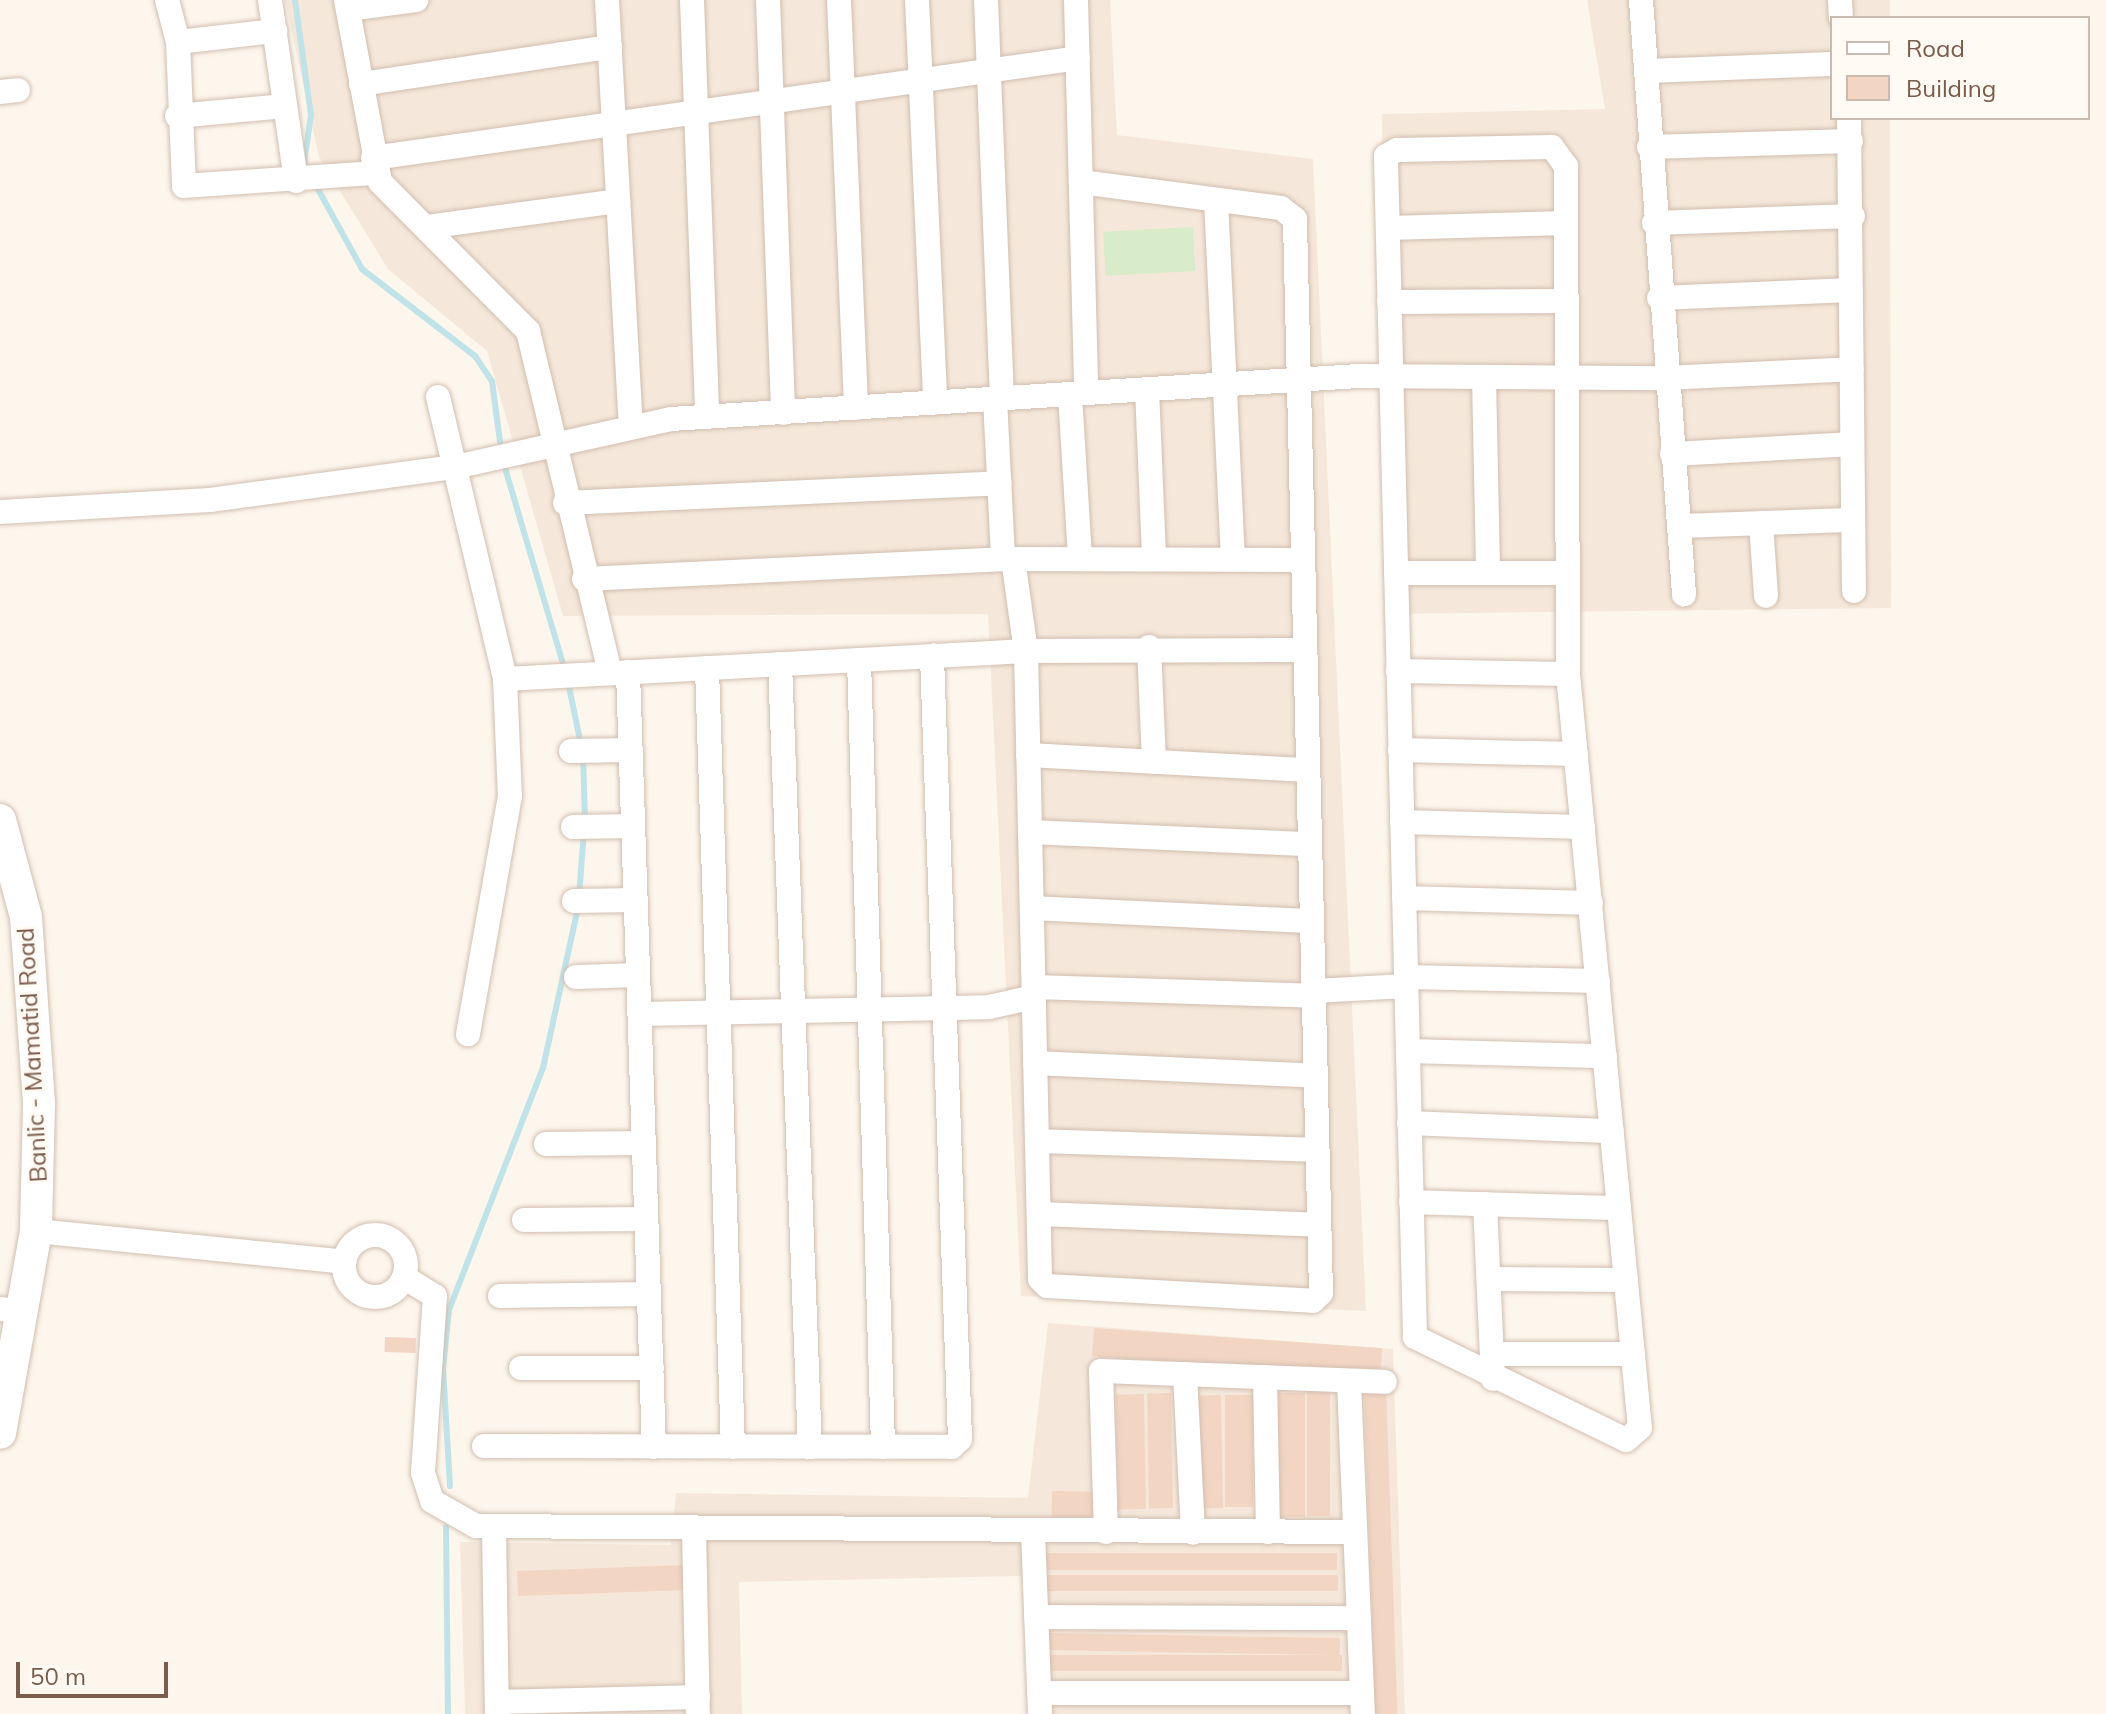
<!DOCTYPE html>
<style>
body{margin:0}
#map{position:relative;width:2106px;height:1714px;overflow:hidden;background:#fdf6ec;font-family:Mulish,sans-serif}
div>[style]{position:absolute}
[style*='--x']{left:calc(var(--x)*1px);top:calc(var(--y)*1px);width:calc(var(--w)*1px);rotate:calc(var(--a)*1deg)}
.residential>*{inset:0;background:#f5e8da}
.green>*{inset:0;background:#d8ecc9;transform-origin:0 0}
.stream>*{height:6px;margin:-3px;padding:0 3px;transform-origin:3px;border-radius:3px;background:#bfe3e8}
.building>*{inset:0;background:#f3d5c3;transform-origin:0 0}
.roads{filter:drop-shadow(0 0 2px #d1beb0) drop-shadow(0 0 2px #d1beb0)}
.street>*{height:24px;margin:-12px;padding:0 12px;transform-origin:12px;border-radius:12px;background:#fff}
.street>.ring{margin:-12px;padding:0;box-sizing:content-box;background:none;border:24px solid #fff;border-radius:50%}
.secondary>*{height:32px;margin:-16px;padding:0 16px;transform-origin:16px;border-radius:16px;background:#fff}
span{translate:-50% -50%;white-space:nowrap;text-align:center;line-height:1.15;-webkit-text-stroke:6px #fffaf3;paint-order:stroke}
.street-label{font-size:24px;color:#7a5c4d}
.legend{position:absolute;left:1830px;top:16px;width:260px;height:104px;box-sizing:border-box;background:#fffaf3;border:2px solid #cabbb1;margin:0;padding:10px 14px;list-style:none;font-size:24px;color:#7a5c4d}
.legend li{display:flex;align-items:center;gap:16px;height:40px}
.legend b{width:40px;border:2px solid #cabbb1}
.scale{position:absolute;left:16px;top:1662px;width:152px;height:36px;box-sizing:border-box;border:4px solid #7a5c4d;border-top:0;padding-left:10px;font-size:24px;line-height:28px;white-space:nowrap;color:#7a5c4d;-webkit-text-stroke:6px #fffaf3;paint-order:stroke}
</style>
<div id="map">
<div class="residential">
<div style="clip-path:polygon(285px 0,1110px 0,1117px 135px,1313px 159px,1366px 1311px,1021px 1296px,988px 614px,563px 616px,487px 351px,388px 269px,319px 157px)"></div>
<div style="clip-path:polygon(1587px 0,1890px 0,1890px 18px,1832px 18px,1832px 118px,1890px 118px,1891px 608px,1387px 614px,1382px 114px,1605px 109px)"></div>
<div style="clip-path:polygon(1048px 1323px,1393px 1349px,1405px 1714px,1031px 1714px,1023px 1576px,739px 1582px,742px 1714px,465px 1714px,460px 1542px,671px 1545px,676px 1493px,1028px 1498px)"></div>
</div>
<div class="green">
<div style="left:1193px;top:227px;width:44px;height:90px;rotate:87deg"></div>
</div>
<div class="stream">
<div style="--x:295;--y:0;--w:116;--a:82.1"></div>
<div style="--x:311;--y:115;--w:49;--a:98.3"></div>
<div style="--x:314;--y:182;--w:99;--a:61.1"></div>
<div style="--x:362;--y:269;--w:143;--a:37.6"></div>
<div style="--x:475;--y:356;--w:30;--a:56"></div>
<div style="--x:492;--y:381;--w:62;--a:82.5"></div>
<div style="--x:505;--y:468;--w:212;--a:73.5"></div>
<div style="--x:568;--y:682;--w:64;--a:78.3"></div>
<div style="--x:583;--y:756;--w:64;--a:88.2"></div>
<div style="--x:579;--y:896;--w:65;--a:-85.6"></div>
<div style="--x:450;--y:1486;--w:118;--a:-93.4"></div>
<div style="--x:443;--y:1368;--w:58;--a:-84.1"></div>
<div style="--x:449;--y:1310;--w:260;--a:-68.8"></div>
<div style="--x:543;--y:1068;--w:165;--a:-77.7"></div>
<div style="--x:446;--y:1527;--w:187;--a:89.4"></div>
</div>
<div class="building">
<div style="left:1094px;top:1328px;width:289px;height:28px;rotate:4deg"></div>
<div style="left:385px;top:1337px;width:31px;height:15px;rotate:2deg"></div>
<div style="left:1386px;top:1386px;width:328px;height:22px;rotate:88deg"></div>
<div style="left:1307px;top:1391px;width:23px;height:125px"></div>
<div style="left:1171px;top:1393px;width:115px;height:24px;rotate:89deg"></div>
<div style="left:1305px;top:1393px;width:124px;height:27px;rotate:90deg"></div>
<div style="left:1144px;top:1394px;width:115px;height:28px;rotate:89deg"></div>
<div style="left:1221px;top:1395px;width:113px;height:23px;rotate:89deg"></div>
<div style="left:1225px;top:1395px;width:28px;height:112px"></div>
<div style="left:1052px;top:1491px;width:42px;height:30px;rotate:1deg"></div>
<div style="left:1044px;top:1553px;width:293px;height:17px"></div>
<div style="left:687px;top:1565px;width:25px;height:170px;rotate:88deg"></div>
<div style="left:1045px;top:1575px;width:293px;height:16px"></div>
<div style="left:1047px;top:1633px;width:293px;height:17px;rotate:1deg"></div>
<div style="left:1049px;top:1655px;width:293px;height:16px"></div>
</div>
<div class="roads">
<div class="street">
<div style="--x:167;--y:0;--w:43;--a:75.3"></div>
<div style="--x:178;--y:42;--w:144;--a:87.6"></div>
<div style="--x:184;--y:186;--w:192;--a:-3.9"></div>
<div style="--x:270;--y:0;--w:183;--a:81.8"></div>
<div style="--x:346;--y:0;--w:185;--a:79.4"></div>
<div style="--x:380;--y:182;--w:210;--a:45.2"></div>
<div style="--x:528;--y:331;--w:352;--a:76.5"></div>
<div style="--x:607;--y:0;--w:427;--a:86.8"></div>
<div style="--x:692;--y:0;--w:417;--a:87.9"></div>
<div style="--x:768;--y:0;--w:413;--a:87.9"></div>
<div style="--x:839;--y:0;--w:408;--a:87.6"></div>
<div style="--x:917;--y:0;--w:403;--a:87.4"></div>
<div style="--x:986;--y:0;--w:398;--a:87.7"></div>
<div style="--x:1076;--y:0;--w:393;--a:88.5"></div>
<div style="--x:1641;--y:0;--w:596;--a:85.86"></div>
<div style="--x:1840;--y:0;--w:18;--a:87"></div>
<div style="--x:348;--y:9;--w:69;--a:-7.5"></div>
<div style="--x:178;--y:42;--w:98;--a:-6.5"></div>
<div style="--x:1646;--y:71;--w:186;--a:-2.2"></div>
<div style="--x:361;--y:84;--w:252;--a:-8.5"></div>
<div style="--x:0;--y:92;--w:18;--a:-6"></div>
<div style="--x:177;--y:116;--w:108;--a:-5.3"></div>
<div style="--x:1849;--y:118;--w:473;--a:89.4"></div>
<div style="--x:1552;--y:147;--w:24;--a:54"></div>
<div style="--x:1566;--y:166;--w:508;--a:89.77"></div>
<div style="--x:1568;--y:674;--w:757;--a:84.55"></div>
<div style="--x:1640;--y:1428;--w:18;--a:139"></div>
<div style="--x:1626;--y:1440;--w:235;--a:-154"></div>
<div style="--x:1415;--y:1337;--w:1181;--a:-91.41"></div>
<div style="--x:1386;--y:156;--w:13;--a:-29"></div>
<div style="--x:1397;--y:150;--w:155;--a:-1.1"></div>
<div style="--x:1649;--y:147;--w:202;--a:-1.7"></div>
<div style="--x:373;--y:158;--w:712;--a:-8.07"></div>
<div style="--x:1216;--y:200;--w:357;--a:87.3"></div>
<div style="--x:1654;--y:223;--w:199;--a:-2"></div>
<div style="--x:426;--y:227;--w:194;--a:-7.7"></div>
<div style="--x:1388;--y:228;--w:177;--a:-1.6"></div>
<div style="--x:1659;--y:298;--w:192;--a:-2.4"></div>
<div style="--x:1389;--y:302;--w:174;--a:-0.3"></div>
<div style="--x:1484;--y:377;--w:196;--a:88.8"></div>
<div style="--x:1147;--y:389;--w:169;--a:87.6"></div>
<div style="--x:1070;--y:394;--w:164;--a:86.5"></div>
<div style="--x:438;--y:397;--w:290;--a:76.6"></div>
<div style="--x:505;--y:679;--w:117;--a:87.6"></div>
<div style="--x:510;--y:796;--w:242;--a:100"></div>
<div style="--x:995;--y:399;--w:160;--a:87.1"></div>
<div style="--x:1672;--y:454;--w:178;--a:-3.2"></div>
<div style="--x:565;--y:503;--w:435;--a:-2.6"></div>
<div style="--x:0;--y:512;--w:210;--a:-3.3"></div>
<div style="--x:210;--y:500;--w:247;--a:-7.7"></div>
<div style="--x:455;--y:467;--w:221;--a:-12.5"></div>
<div style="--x:671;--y:419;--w:688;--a:-3.58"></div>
<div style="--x:1358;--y:376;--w:306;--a:0.4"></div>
<div style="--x:1664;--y:378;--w:188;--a:-2.7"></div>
<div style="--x:1761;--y:523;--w:73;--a:86.1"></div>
<div style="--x:1679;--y:526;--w:171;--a:-2"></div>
<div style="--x:1013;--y:559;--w:93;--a:82"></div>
<div style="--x:1026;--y:651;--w:628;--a:88.72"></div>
<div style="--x:1040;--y:1279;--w:10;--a:45"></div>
<div style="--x:1047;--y:1286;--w:266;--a:3.2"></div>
<div style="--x:1313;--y:1301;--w:11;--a:-45"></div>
<div style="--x:1321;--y:1293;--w:1074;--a:-91.39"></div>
<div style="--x:1295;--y:219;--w:18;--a:-142"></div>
<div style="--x:1281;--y:208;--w:202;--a:-172.6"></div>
<div style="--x:1396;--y:573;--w:172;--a:0"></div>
<div style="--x:584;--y:579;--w:419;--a:-2.7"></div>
<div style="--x:1003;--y:559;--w:300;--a:0.2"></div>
<div style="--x:1149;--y:647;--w:115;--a:87.5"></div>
<div style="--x:859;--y:660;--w:787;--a:88.25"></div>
<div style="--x:780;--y:664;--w:784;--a:87.81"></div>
<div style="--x:707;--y:668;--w:779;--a:88.09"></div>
<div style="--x:1398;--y:671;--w:170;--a:1"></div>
<div style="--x:628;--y:672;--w:775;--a:88.08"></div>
<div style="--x:505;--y:679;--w:522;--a:-3.08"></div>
<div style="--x:1026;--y:651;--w:279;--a:-0.2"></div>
<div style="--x:1400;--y:750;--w:176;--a:1.3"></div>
<div style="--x:571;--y:751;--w:60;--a:-1"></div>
<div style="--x:1028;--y:755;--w:280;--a:3.1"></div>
<div style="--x:1402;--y:822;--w:181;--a:1.6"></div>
<div style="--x:573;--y:827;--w:60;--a:-1"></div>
<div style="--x:1030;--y:832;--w:280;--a:2.5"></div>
<div style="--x:1404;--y:898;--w:187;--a:1.5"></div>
<div style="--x:574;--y:901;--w:62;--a:-0.9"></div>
<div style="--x:1032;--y:908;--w:280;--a:2.7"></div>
<div style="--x:576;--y:977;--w:62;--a:-1.8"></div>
<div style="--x:1406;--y:977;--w:192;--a:1.2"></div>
<div style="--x:1034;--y:987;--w:280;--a:1.8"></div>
<div style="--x:1314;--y:991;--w:92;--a:-3.1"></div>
<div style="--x:640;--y:1014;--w:349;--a:-1.1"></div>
<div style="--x:989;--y:1007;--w:46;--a:-12.5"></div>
<div style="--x:1408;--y:1051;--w:197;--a:1.5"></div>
<div style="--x:1035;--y:1063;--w:281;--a:2.6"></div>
<div style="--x:1409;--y:1123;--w:203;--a:2.3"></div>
<div style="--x:1037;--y:1141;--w:280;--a:1.8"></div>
<div style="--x:546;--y:1144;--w:98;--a:-0.6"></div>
<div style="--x:1411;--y:1202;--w:208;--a:1.7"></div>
<div style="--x:1485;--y:1204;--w:175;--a:87.4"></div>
<div style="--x:1039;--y:1214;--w:280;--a:2.2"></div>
<div style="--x:524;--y:1220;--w:122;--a:-0.5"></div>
<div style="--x:36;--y:1231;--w:310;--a:5.7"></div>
<div class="ring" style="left:344px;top:1235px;width:38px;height:38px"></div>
<div style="--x:404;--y:1277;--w:36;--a:32"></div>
<div style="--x:435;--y:1296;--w:177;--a:93.9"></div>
<div style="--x:423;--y:1473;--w:29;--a:72"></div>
<div style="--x:432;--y:1501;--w:51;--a:29.6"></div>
<div style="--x:476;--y:1526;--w:879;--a:0.39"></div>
<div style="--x:1489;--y:1279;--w:137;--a:0.4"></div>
<div style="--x:500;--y:1296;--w:149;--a:-0.8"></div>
<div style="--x:0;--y:1309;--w:20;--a:6"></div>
<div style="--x:1492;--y:1354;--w:141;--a:0"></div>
<div style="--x:521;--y:1368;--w:131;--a:0"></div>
<div style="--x:1185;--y:1374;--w:159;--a:87.1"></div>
<div style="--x:1265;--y:1377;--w:155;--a:88.9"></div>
<div style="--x:1349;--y:1383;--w:331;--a:87.6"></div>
<div style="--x:484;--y:1446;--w:468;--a:0.1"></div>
<div style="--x:952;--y:1447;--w:11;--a:-45"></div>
<div style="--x:960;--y:1439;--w:784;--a:-92.05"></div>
<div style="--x:494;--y:1529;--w:185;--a:89.1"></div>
<div style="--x:694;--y:1530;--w:184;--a:88.8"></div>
<div style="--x:1033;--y:1532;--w:182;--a:87.8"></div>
<div style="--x:1106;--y:1532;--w:161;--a:-91.8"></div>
<div style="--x:1101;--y:1371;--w:284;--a:2.2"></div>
<div style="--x:1036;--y:1617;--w:323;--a:0.2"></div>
<div style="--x:1039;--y:1693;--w:323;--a:0"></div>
<div style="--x:497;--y:1702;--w:201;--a:-1.4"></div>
</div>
<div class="secondary">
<div style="--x:0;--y:820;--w:100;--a:75"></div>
<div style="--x:26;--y:917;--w:188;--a:86"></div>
<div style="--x:39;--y:1105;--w:126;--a:91.4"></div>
<div style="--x:36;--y:1231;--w:205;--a:100.1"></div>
</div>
</div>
<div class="street-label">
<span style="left:32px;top:1055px;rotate:-93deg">Banlic - Mamatid Road</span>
</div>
<ul class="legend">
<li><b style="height:10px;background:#fff"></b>Road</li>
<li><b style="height:22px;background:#f3d5c3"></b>Building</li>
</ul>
<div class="scale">50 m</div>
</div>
